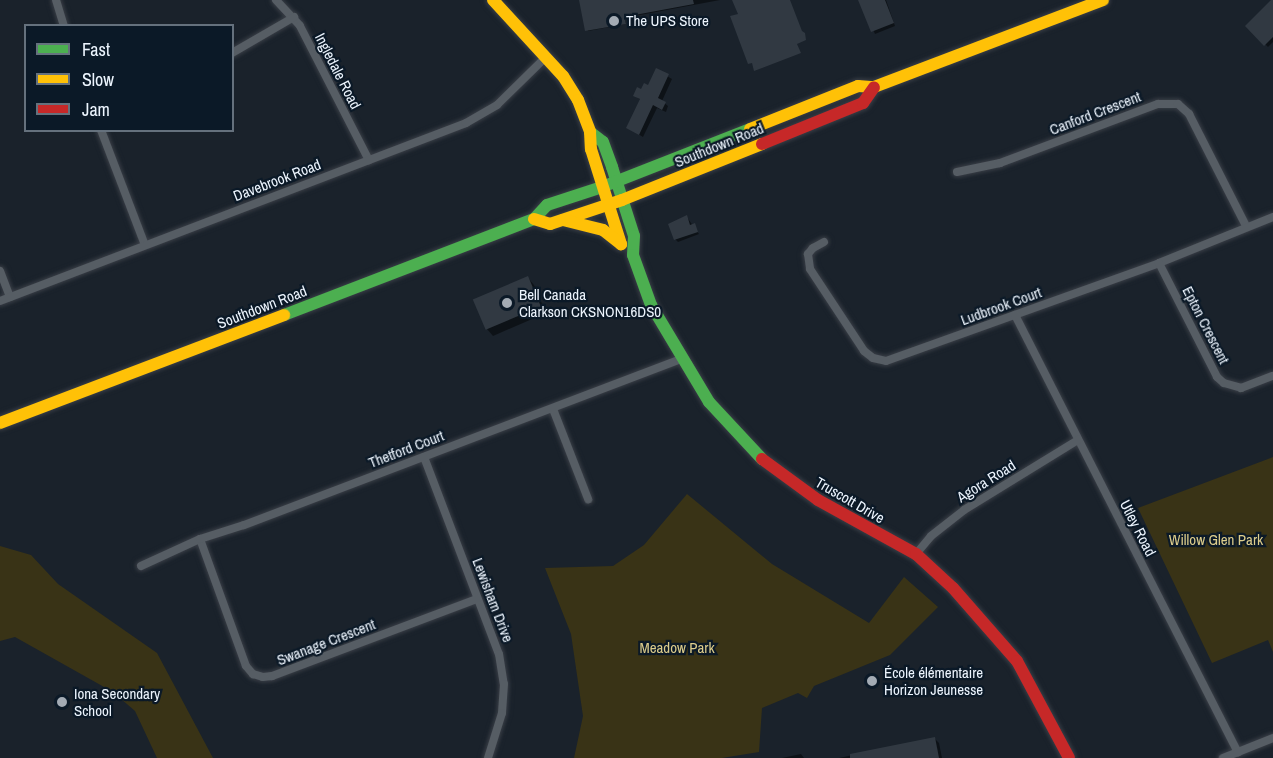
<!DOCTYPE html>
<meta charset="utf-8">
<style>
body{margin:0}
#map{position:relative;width:1273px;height:758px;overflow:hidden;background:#1a222b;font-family:"Archivo Narrow",sans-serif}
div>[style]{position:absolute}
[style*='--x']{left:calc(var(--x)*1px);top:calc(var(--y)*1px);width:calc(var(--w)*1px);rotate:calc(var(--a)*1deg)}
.green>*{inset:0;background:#393316}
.shadow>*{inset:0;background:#0007}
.building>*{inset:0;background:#313942;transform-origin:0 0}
.roads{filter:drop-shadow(0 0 2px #393e46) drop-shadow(0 0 2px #393e46)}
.street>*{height:8px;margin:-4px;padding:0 4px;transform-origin:4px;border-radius:4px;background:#565d64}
.fast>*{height:12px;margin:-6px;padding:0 6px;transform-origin:6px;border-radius:6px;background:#4caf50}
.slow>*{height:12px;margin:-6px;padding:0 6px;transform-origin:6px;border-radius:6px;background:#ffc107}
.jam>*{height:12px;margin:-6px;padding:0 6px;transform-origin:6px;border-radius:6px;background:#c62828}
.dots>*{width:16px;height:16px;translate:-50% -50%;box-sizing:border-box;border:3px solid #0b1927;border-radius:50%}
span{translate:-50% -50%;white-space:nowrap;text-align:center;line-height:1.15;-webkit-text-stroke:4.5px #0b1927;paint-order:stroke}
.poi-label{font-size:15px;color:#edf5fe}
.left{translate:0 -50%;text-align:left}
.street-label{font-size:15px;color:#edf5fe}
.park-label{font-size:15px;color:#ddcd8c}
.legend{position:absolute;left:24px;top:24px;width:210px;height:108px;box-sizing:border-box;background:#0b1927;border:2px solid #65717d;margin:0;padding:8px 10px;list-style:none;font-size:18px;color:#edf5fe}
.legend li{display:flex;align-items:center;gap:12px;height:30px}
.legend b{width:30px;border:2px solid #65717d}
</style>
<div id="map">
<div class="green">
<div style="clip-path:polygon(1273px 457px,1273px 652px,1268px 640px,1212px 663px,1138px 508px)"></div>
<div style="clip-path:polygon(687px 494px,772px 564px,869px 623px,904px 577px,938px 607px,890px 655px,814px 686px,807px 698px,798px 693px,762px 708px,759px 752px,722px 758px,574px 758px,583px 716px,571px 634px,545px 568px,613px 566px,644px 545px)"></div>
<div style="clip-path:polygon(0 546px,31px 555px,58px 584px,157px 653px,213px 758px,157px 758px,135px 711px,113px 692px,15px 637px,0 641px)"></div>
</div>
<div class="shadow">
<div style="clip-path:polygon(581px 0,720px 0,624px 18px,626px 24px,588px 31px)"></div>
<div style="clip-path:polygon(860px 0,886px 0,895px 26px,875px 34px)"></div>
<div style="clip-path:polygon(1273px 0,1273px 42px,1268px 47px,1247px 26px)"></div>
<div style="clip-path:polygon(657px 70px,672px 79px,662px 101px,668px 106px,666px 112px,657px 108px,643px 137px,628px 128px,641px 100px,635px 96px,649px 87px)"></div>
<div style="clip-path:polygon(686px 216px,699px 234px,678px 242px,675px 239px)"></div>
<div style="clip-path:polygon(528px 278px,534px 285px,546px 313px,493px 336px,487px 329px)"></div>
<div style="clip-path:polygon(934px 738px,939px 743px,942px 758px,839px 758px)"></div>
<div style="clip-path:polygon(801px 754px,804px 758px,782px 758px)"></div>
</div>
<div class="building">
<div style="clip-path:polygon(579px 0,693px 0,694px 4px,624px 17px,626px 24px,585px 31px)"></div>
<div style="clip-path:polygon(732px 0,790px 0,802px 31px,805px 33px,806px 40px,797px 44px,801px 53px,754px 71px,752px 63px,748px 64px,730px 16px,738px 14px)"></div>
<div style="clip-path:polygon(858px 0,885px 0,894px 23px,871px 32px)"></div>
<div style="clip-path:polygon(1271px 0,1273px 0,1273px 37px,1264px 46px,1245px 26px)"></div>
<div style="clip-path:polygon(656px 68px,669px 74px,658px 98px,666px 102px,662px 110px,653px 105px,639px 135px,626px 128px,640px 99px,633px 96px,637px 87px,641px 89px,644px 83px,648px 85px)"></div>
<div style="clip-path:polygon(687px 215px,690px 225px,695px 223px,698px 232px,674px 240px,668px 224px)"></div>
<div style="left:528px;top:276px;width:33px;height:60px;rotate:67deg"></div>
<div style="clip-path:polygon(935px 737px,939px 758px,850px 758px,850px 754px)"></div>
</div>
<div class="roads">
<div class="street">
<div style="--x:56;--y:0;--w:27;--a:73"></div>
<div style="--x:276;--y:0;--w:35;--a:47"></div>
<div style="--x:300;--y:26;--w:151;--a:62.8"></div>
<div style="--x:232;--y:53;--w:72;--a:-30.1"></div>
<div style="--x:101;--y:130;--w:123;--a:69.1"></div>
<div style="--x:957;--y:172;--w:44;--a:-11.8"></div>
<div style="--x:1000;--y:163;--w:169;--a:-20.5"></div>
<div style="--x:1158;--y:104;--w:20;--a:0"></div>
<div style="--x:1178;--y:104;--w:15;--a:42"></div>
<div style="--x:1189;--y:114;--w:126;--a:63"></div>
<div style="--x:824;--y:242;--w:13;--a:151"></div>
<div style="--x:813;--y:248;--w:8;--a:130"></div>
<div style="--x:808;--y:254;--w:15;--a:82"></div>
<div style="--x:810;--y:269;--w:98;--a:56.6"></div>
<div style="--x:864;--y:351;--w:11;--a:38"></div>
<div style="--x:873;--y:358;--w:13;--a:13"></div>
<div style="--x:886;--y:361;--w:290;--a:-19.7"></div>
<div style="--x:1159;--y:263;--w:123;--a:-22"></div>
<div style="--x:1159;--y:263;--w:128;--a:63"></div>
<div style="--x:1217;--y:377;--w:9;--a:41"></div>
<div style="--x:1224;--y:383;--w:18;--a:16"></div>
<div style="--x:1241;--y:388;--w:34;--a:-21"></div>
<div style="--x:0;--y:271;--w:28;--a:69"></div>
<div style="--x:0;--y:301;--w:499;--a:-20.9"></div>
<div style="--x:466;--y:123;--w:36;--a:-30"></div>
<div style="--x:497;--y:105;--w:69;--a:-44.4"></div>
<div style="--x:1015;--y:315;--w:491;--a:63"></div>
<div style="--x:553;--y:409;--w:97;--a:68.7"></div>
<div style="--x:424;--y:457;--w:211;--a:69.2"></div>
<div style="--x:499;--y:654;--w:30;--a:81"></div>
<div style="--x:504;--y:684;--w:29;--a:94"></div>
<div style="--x:502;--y:713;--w:47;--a:107.3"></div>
<div style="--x:200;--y:539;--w:135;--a:70.1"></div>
<div style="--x:246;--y:666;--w:11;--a:49"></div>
<div style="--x:253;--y:674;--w:10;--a:17"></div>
<div style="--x:263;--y:677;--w:9;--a:-6"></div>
<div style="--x:272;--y:676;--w:219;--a:-20.6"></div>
<div style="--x:916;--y:554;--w:23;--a:-50"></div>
<div style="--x:931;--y:536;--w:42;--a:-38.2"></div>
<div style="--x:964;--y:510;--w:134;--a:-31.6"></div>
<div style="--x:141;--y:566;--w:65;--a:-24.6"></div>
<div style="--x:200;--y:539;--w:46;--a:-17.7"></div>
<div style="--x:244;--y:525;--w:467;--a:-20.8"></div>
<div style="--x:1223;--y:758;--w:54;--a:-21.8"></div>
</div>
<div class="fast">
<div style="--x:590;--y:132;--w:16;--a:38"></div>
<div style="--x:603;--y:142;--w:27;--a:70"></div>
<div style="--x:612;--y:167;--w:72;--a:72.3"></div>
<div style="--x:634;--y:236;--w:19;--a:93"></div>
<div style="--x:633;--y:255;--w:53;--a:70.2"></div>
<div style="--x:651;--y:305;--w:113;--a:59.1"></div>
<div style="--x:709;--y:402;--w:78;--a:47.1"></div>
<div style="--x:284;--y:315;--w:268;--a:-21"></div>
<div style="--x:534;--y:219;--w:19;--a:-47"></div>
<div style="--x:547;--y:205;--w:58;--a:-18.1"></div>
<div style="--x:602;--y:187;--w:159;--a:-21.4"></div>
</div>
<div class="slow">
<div style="--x:493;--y:0;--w:103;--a:47.4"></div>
<div style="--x:563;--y:76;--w:28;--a:58"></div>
<div style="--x:578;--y:100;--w:34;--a:69"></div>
<div style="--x:590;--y:132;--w:17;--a:87"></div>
<div style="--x:591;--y:149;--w:100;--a:72.5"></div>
<div style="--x:750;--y:129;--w:116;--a:-21.7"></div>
<div style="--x:858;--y:86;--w:16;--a:4"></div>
<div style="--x:874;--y:87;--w:245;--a:-20.8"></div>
<div style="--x:534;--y:219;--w:17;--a:17"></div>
<div style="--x:550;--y:224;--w:76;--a:-18.4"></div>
<div style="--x:622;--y:200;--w:151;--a:-21.8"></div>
<div style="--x:563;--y:220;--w:41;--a:14"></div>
<div style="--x:603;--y:230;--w:23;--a:38"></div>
<div style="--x:0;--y:423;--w:304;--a:-20.8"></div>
</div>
<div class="jam">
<div style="--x:762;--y:144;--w:109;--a:-22.1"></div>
<div style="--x:863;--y:103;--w:19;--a:-55"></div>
<div style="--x:762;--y:459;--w:69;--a:36.2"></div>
<div style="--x:818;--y:500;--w:112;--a:28.9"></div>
<div style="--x:916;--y:554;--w:50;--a:42.6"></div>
<div style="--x:953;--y:588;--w:97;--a:48.8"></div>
<div style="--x:1017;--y:661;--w:110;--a:61.8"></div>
</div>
</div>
<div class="dots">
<div style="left:614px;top:21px;background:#a3abb4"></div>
<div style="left:507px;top:303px;background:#a3abb4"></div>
<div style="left:872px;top:681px;background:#a3abb4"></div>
<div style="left:62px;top:702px;background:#a3abb4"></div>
</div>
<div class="poi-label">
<span class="left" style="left:626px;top:21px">The UPS Store</span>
<span class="left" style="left:519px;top:303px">Bell Canada<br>Clarkson CKSNON16DS0</span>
<span class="left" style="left:884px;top:681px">École élémentaire<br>Horizon Jeunesse</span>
<span class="left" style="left:74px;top:702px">Iona Secondary<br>School</span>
</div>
<div class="street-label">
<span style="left:338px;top:71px;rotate:63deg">Ingledale Road</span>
<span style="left:1095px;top:113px;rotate:-21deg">Canford Crescent</span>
<span style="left:719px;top:145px;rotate:-22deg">Southdown Road</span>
<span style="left:277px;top:180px;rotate:-21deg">Davebrook Road</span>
<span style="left:1001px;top:306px;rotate:-20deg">Ludbrook Court</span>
<span style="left:262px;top:307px;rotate:-21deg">Southdown Road</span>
<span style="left:1206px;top:325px;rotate:63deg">Epton Crescent</span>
<span style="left:406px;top:449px;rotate:-21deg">Thetford Court</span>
<span style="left:986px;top:481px;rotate:-32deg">Agora Road</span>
<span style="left:850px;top:500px;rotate:30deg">Truscott Drive</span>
<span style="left:1138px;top:528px;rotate:63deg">Utley Road</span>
<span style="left:493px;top:600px;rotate:69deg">Lewisham Drive</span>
<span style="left:326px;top:642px;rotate:-21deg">Swanage Crescent</span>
</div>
<div class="park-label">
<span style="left:1216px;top:540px">Willow Glen Park</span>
<span style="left:677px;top:648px">Meadow Park</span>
</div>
<ul class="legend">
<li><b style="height:8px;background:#4caf50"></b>Fast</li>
<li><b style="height:8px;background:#ffc107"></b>Slow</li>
<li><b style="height:8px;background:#c62828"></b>Jam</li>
</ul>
</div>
